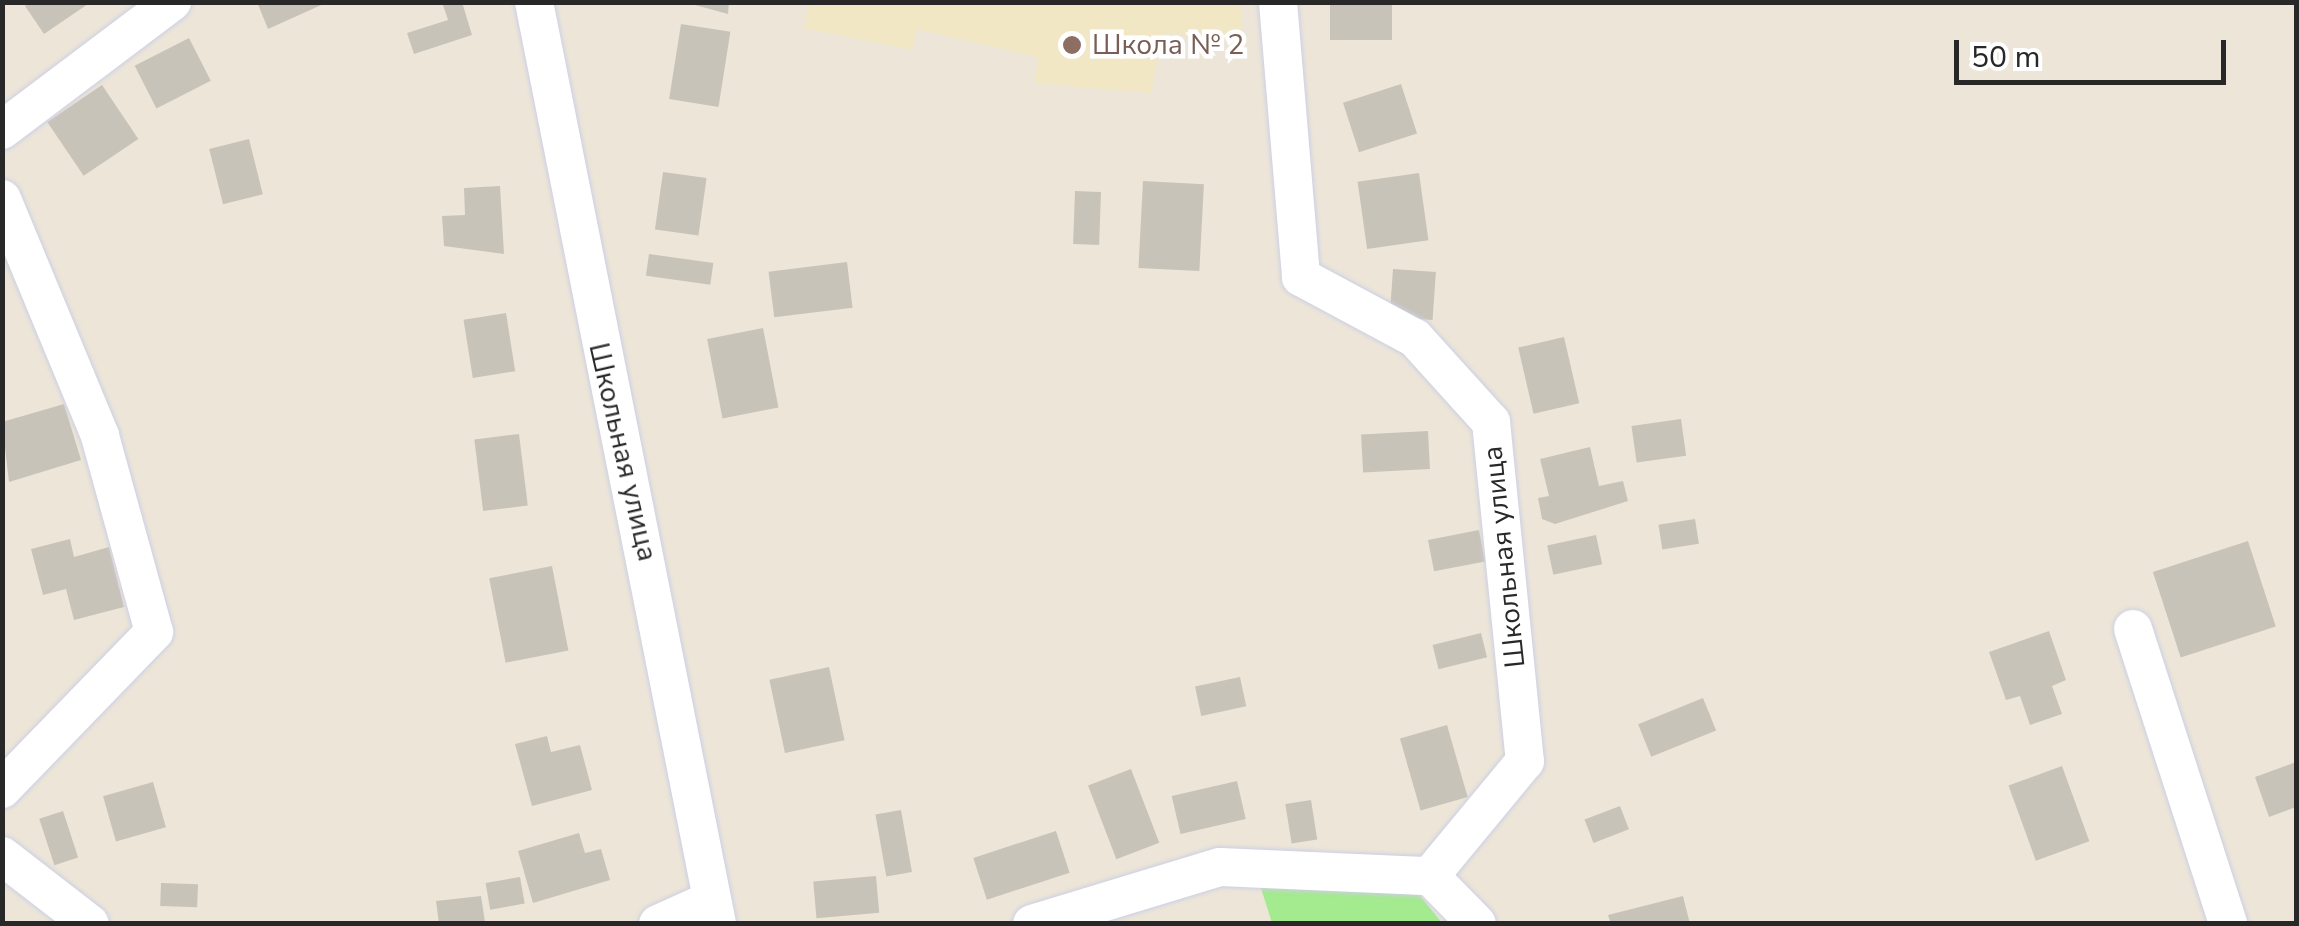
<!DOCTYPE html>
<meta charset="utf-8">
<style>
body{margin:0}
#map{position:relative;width:2299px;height:926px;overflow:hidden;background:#ede6d8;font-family:"Nunito Sans",sans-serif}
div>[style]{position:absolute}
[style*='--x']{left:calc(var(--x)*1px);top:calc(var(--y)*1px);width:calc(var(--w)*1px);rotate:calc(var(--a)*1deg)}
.education>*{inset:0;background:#f1e7c5}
.green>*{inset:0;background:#a4ea8e}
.building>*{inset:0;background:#c8c3b8;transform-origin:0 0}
.roads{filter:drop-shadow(0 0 2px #cdcfe4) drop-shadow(0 0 2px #cdcfe4)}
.minor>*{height:38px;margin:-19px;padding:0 19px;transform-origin:19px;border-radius:19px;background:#fff}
.dots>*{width:28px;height:28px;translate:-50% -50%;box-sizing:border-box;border:5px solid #fff;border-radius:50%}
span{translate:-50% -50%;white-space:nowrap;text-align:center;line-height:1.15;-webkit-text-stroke:9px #fff;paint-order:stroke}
.education-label{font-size:28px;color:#785e54}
.left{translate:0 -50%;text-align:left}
.street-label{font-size:28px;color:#282828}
.frame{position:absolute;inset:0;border:5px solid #282828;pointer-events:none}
.scale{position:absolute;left:1954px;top:40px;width:272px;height:45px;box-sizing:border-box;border:5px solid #282828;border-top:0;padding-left:12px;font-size:30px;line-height:35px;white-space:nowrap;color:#282828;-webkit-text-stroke:8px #fff;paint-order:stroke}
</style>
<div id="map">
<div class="education">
<div style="clip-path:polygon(1241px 3px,1242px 40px,1162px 33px,1151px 93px,1035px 83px,1038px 57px,916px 29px,913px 50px,804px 28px,809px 3px)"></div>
</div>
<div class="green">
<div style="clip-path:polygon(1261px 888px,1414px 888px,1442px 923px,1272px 923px)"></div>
</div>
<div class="building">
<div style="clip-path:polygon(91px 2px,44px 34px,25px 6px,30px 2px)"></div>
<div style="clip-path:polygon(257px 2px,328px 2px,268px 29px)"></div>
<div style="clip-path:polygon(442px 2px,462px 2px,472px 35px,414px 54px,407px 33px,448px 20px)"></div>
<div style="clip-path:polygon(684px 2px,729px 2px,728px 14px)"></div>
<div style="left:1330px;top:2px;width:62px;height:38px"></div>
<div style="left:681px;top:24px;width:50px;height:76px;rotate:9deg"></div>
<div style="left:189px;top:38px;width:48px;height:61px;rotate:63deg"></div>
<div style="left:1401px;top:84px;width:52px;height:61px;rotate:72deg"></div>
<div style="left:102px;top:85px;width:65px;height:66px;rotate:56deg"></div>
<div style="left:249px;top:139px;width:57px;height:41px;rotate:76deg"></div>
<div style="left:663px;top:172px;width:44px;height:58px;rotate:8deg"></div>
<div style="left:1419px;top:173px;width:68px;height:62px;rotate:82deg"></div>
<div style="left:1143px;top:181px;width:61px;height:87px;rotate:3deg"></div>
<div style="clip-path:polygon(500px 186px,504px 254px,444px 246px,442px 216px,465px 215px,464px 188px)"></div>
<div style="left:1075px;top:191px;width:26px;height:53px;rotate:2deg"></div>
<div style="left:649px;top:254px;width:65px;height:22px;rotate:8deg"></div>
<div style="left:847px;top:262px;width:46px;height:79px;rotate:83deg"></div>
<div style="left:1393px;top:269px;width:43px;height:48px;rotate:4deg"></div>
<div style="left:506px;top:313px;width:59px;height:43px;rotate:81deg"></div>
<div style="left:763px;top:328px;width:81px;height:57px;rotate:79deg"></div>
<div style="left:1564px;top:337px;width:68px;height:47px;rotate:77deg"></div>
<div style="clip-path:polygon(64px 404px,81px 460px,9px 482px,2px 422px)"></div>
<div style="left:1681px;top:419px;width:37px;height:50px;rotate:82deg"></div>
<div style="left:1428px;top:431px;width:38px;height:67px;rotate:87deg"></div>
<div style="left:519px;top:434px;width:72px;height:45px;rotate:83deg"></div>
<div style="clip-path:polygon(1590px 447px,1599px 486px,1623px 481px,1628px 501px,1555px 524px,1542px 519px,1538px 498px,1549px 496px,1540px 459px)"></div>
<div style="left:1695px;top:519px;width:25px;height:37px;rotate:81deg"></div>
<div style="left:1479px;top:530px;width:32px;height:52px;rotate:79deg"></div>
<div style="left:1596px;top:535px;width:30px;height:50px;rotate:78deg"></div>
<div style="clip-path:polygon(70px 539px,74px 557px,109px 547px,124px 607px,74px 620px,66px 589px,43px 595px,31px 549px)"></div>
<div style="left:2248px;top:541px;width:90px;height:100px;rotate:72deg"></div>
<div style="left:552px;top:566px;width:86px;height:64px;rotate:79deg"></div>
<div style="clip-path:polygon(2049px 631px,2066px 680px,2052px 686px,2062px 714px,2030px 725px,2020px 696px,2006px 700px,1989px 652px)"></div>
<div style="left:1481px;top:633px;width:25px;height:50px;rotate:76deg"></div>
<div style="left:829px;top:667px;width:75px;height:61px;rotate:78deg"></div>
<div style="left:1240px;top:677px;width:30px;height:46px;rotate:78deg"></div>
<div style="left:1703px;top:698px;width:35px;height:70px;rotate:68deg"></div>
<div style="left:1447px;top:725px;width:75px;height:49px;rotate:74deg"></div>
<div style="clip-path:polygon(547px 736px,551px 752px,580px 745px,592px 790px,532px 806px,515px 744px)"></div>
<div style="clip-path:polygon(2296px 762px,2296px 807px,2269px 817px,2255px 777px)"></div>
<div style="left:2062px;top:766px;width:80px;height:57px;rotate:70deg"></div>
<div style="left:1131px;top:769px;width:79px;height:46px;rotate:69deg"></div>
<div style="left:1237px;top:781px;width:39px;height:67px;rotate:77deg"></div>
<div style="left:153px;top:782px;width:47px;height:52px;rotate:74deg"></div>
<div style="left:1311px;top:800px;width:40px;height:26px;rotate:81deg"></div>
<div style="left:1620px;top:806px;width:25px;height:38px;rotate:69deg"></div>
<div style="left:901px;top:810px;width:63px;height:26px;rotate:80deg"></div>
<div style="left:63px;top:811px;width:49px;height:25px;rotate:72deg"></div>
<div style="left:1056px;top:831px;width:44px;height:87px;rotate:72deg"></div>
<div style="clip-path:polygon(579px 833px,585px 853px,601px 849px,610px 880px,533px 903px,518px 851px)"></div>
<div style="left:876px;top:876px;width:37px;height:63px;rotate:85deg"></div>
<div style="left:520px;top:877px;width:27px;height:35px;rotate:80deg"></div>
<div style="left:161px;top:883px;width:37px;height:23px;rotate:2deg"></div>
<div style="clip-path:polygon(481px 896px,485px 922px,439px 924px,436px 901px)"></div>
<div style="clip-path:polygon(1683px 896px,1690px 924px,1611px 924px,1608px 915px)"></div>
</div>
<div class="roads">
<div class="minor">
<div style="--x:534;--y:2;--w:940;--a:78.77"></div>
<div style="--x:1278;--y:2;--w:276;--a:85.2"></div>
<div style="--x:1301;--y:277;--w:129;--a:28.2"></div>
<div style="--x:1415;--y:338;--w:113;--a:47.9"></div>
<div style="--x:1491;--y:422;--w:341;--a:84.3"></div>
<div style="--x:1525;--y:761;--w:149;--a:129.6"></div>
<div style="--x:1430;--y:876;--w:67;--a:45.6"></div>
<div style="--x:2;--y:130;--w:213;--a:-37"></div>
<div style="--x:2;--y:199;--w:256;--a:67.5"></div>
<div style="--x:100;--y:436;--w:203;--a:74.6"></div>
<div style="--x:154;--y:632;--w:219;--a:134.1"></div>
<div style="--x:2133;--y:629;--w:310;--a:72.1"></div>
<div style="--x:2;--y:856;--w:111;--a:37.7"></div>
<div style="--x:658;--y:924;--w:56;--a:-24.3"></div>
<div style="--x:1032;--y:924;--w:196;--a:-16.9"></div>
<div style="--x:1220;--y:867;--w:210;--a:2.5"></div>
</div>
</div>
<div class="dots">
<div style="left:1072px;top:45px;background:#8d6e63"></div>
</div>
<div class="education-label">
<span class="left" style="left:1092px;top:45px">Школа № 2</span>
</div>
<div class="street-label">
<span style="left:623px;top:452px;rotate:77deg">Школьная улица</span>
<span style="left:1504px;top:557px;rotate:-96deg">Школьная улица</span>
</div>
<div class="frame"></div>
<div class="scale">50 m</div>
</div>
